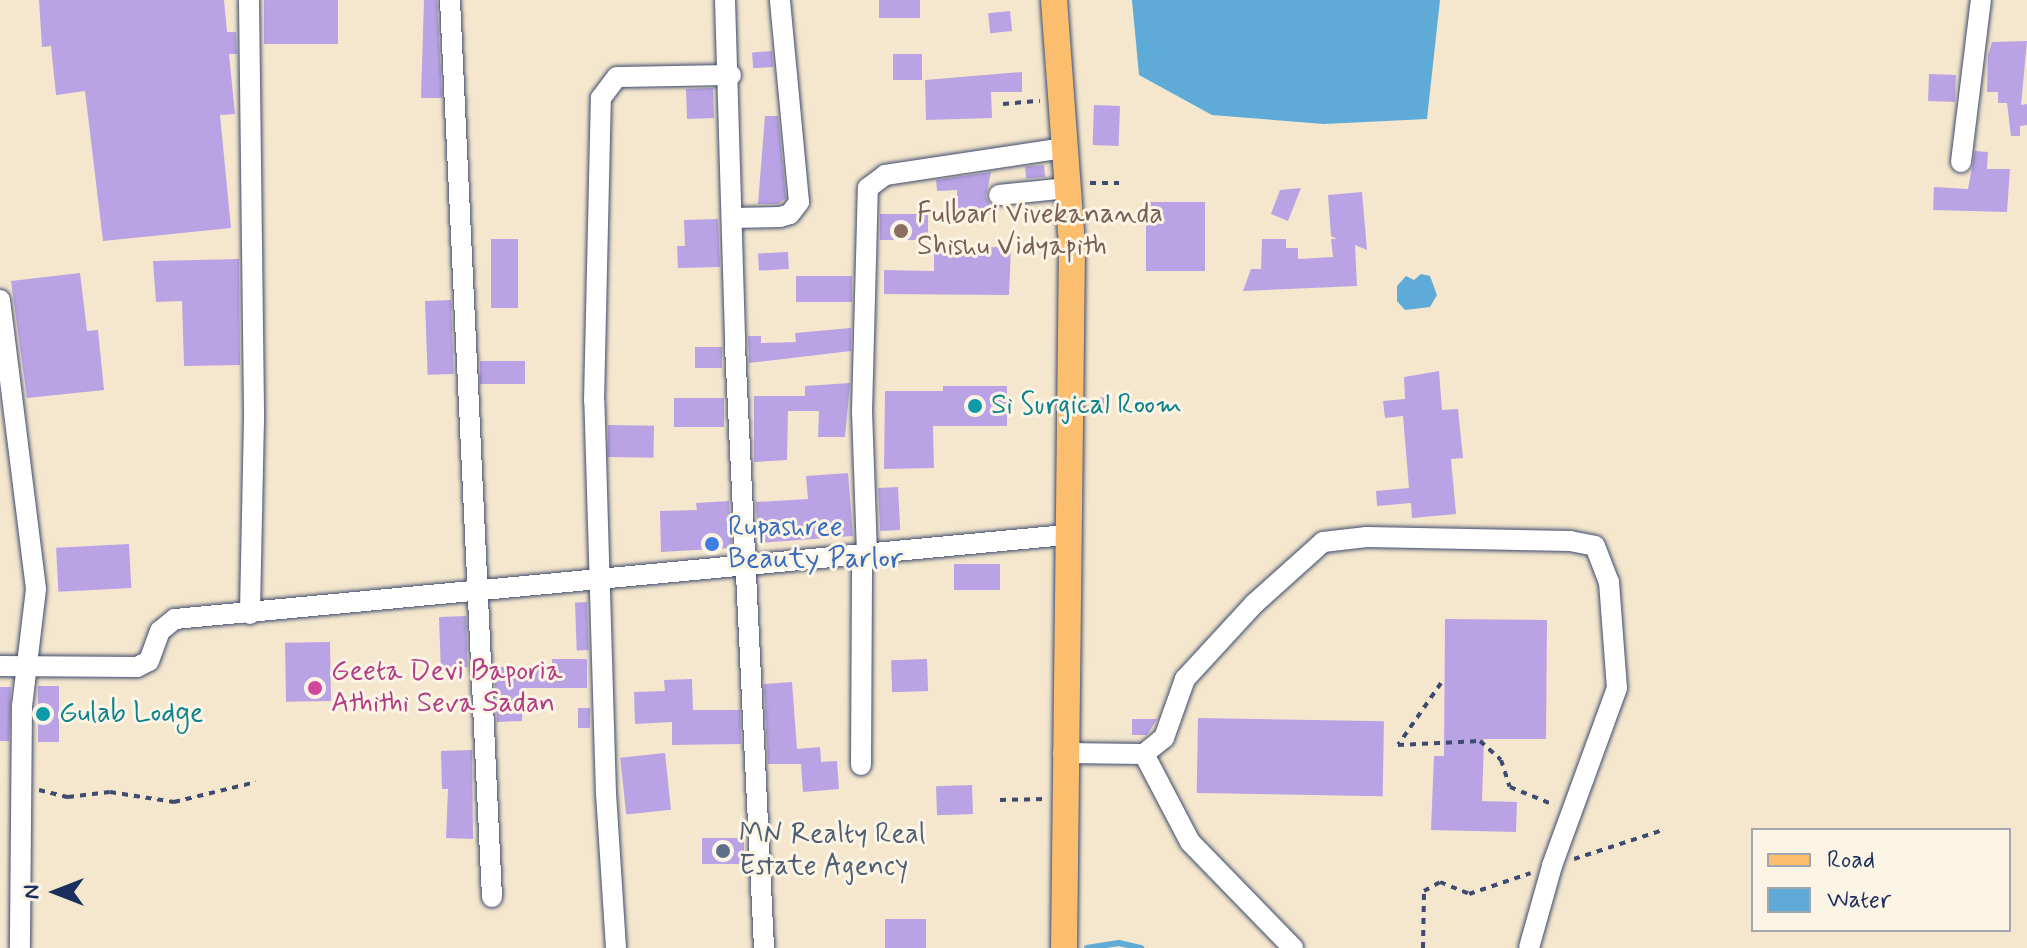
<!DOCTYPE html>
<style>
body{margin:0}
#map{position:relative;width:2027px;height:948px;overflow:hidden;background:#f5e7cd;font-family:Mynerve,sans-serif}
div>[style]{position:absolute}
[style*='--x']{left:calc(var(--x)*1px);top:calc(var(--y)*1px);width:calc(var(--w)*1px);rotate:calc(var(--a)*1deg)}
.water>*{inset:0;background:#5fabd7}
.stream>*{height:6px;margin:-3px;padding:0 3px;transform-origin:3px;border-radius:3px;background:#5fabd7}
.building>*{inset:0;background:#b9a3e5;transform-origin:0 0}
.path>*{height:4px;margin-top:-2px;transform-origin:0;background:repeating-linear-gradient(90deg,#3c4b6f 0 6px,transparent 0 12px)}
.roads{filter:drop-shadow(0 0 2px #3c4b6f) drop-shadow(0 0 2px #3c4b6f)}
.minor>*{height:20px;margin:-10px;padding:0 10px;transform-origin:10px;border-radius:10px;background:#fff}
.major>*{height:26px;margin:-13px;padding:0 13px;transform-origin:13px;border-radius:13px;background:#fabe6e}
.dots>*{width:22px;height:22px;translate:-50% -50%;box-sizing:border-box;border:4px solid #fcf5e5;border-radius:50%}
span{translate:-50% -50%;white-space:nowrap;text-align:center;line-height:1.15;-webkit-text-stroke:6px #fcf5e5;paint-order:stroke}
.education-label{font-size:28px;color:#785e54}
.left{translate:0 -50%;text-align:left}
.culture-label{font-size:28px;color:#0d838f}
.shop-label{font-size:28px;color:#366cbe}
.hotel-label{font-size:28px;color:#b23c85}
.service-label{font-size:28px;color:#4e5e75}
.legend{position:absolute;left:1751px;top:828px;width:260px;height:104px;box-sizing:border-box;background:#fcf5e5;border:2px solid #a2a6af;margin:0;padding:10px 14px;list-style:none;font-size:24px;color:#1b2f5e}
.legend li{display:flex;align-items:center;gap:16px;height:40px}
.legend b{width:40px;border:2px solid #a2a6af}
.north{position:absolute;left:16px;top:852px;width:80px;height:80px;-webkit-text-stroke:6px #fcf5e5;paint-order:stroke;rotate:270deg;font-size:22px;font-weight:700;line-height:32px;text-align:center;color:#1b2f5e}
.north::after{content:'';display:block;margin:auto;width:28px;height:36px;background:#1b2f5e;clip-path:polygon(50% 0,100% 100%,50% 72%,0 100%)}
</style>
<div id="map">
<div class="water">
<div style="clip-path:polygon(1132px 0,1440px 0,1427px 119px,1324px 124px,1212px 115px,1139px 75px)"></div>
<div style="clip-path:polygon(1421px 274px,1430px 276px,1437px 295px,1430px 307px,1405px 310px,1397px 301px,1397px 286px,1406px 276px,1414px 280px)"></div>
</div>
<div class="stream">
<div style="--x:1087;--y:948;--w:32;--a:-9"></div>
<div style="--x:1119;--y:943;--w:23;--a:13"></div>
</div>
<div class="building">
<div style="clip-path:polygon(39px 0,224px 0,227px 32px,236px 32px,237px 54px,229px 54px,235px 114px,220px 115px,231px 228px,103px 241px,85px 91px,56px 95px,51px 46px,42px 47px)"></div>
<div style="left:264px;top:0;width:74px;height:44px"></div>
<div style="clip-path:polygon(424px 0,437px 0,442px 98px,421px 98px)"></div>
<div style="left:879px;top:0;width:41px;height:18px"></div>
<div style="left:1010px;top:11px;width:20px;height:22px;rotate:84deg"></div>
<div style="clip-path:polygon(2027px 41px,2021px 105px,2027px 104px,2027px 125px,2020px 126px,2020px 136px,2011px 136px,2007px 103px,1998px 103px,1998px 92px,1987px 92px,1988px 56px,1992px 42px)"></div>
<div style="left:772px;top:51px;width:16px;height:20px;rotate:86deg"></div>
<div style="left:893px;top:54px;width:29px;height:26px"></div>
<div style="clip-path:polygon(1022px 72px,1022px 92px,991px 92px,992px 118px,926px 120px,925px 80px)"></div>
<div style="left:1929px;top:74px;width:27px;height:27px;rotate:2deg"></div>
<div style="left:713px;top:88px;width:30px;height:27px;rotate:88deg"></div>
<div style="left:1094px;top:105px;width:26px;height:40px;rotate:2deg"></div>
<div style="clip-path:polygon(765px 116px,778px 116px,786px 198px,778px 204px,758px 204px)"></div>
<div style="clip-path:polygon(1975px 151px,1988px 152px,1987px 169px,2010px 169px,2007px 212px,1933px 210px,1934px 187px,1968px 189px)"></div>
<div style="left:1044px;top:165px;width:12px;height:19px;rotate:85deg"></div>
<div style="clip-path:polygon(991px 172px,986px 196px,994px 214px,958px 215px,957px 190px,937px 191px,936px 180px)"></div>
<div style="clip-path:polygon(1301px 188px,1288px 221px,1271px 214px,1280px 190px)"></div>
<div style="clip-path:polygon(1362px 192px,1367px 250px,1355px 245px,1357px 286px,1243px 291px,1251px 269px,1261px 269px,1262px 239px,1286px 239px,1286px 248px,1298px 248px,1298px 259px,1333px 257px,1331px 239px,1337px 239px,1331px 236px,1328px 195px)"></div>
<div style="left:1146px;top:202px;width:59px;height:69px"></div>
<div style="left:880px;top:214px;width:48px;height:26px"></div>
<div style="clip-path:polygon(718px 219px,720px 267px,678px 268px,677px 246px,685px 246px,684px 220px)"></div>
<div style="left:491px;top:239px;width:27px;height:69px"></div>
<div style="clip-path:polygon(1011px 247px,1009px 295px,884px 294px,884px 270px,934px 271px,934px 248px)"></div>
<div style="left:788px;top:252px;width:17px;height:30px;rotate:87deg"></div>
<div style="clip-path:polygon(239px 259px,240px 365px,184px 366px,182px 301px,156px 302px,153px 261px)"></div>
<div style="clip-path:polygon(80px 273px,87px 331px,98px 330px,104px 390px,27px 398px,11px 281px)"></div>
<div style="left:796px;top:276px;width:56px;height:26px"></div>
<div style="left:451px;top:300px;width:74px;height:26px;rotate:88deg"></div>
<div style="clip-path:polygon(851px 328px,851px 351px,749px 363px,748px 336px,761px 336px,761px 343px,796px 342px,795px 333px)"></div>
<div style="left:695px;top:347px;width:27px;height:21px"></div>
<div style="left:525px;top:361px;width:23px;height:45px;rotate:90deg"></div>
<div style="clip-path:polygon(1439px 371px,1442px 410px,1458px 409px,1463px 458px,1451px 459px,1456px 514px,1412px 518px,1411px 503px,1377px 506px,1376px 491px,1409px 488px,1403px 416px,1385px 418px,1383px 401px,1405px 399px,1404px 377px)"></div>
<div style="clip-path:polygon(850px 383px,845px 437px,818px 437px,819px 411px,788px 411px,787px 460px,754px 462px,754px 396px,805px 396px,805px 386px)"></div>
<div style="clip-path:polygon(943px 386px,1007px 386px,1007px 426px,933px 426px,934px 468px,884px 469px,885px 391px,943px 391px)"></div>
<div style="left:1093px;top:397px;width:18px;height:17px;rotate:3deg"></div>
<div style="left:674px;top:398px;width:50px;height:29px"></div>
<div style="left:608px;top:425px;width:46px;height:32px;rotate:1deg"></div>
<div style="clip-path:polygon(848px 473px,853px 536px,758px 543px,756px 502px,808px 499px,806px 476px)"></div>
<div style="left:898px;top:487px;width:43px;height:20px;rotate:87deg"></div>
<div style="clip-path:polygon(729px 501px,732px 548px,661px 552px,660px 511px,697px 510px,696px 503px)"></div>
<div style="left:129px;top:544px;width:44px;height:73px;rotate:87deg"></div>
<div style="left:1000px;top:564px;width:26px;height:46px;rotate:90deg"></div>
<div style="left:587px;top:602px;width:48px;height:12px;rotate:88deg"></div>
<div style="left:466px;top:616px;width:51px;height:27px;rotate:88deg"></div>
<div style="clip-path:polygon(1445px 619px,1547px 620px,1546px 739px,1484px 739px,1482px 801px,1517px 802px,1516px 832px,1431px 830px,1434px 756px,1444px 756px)"></div>
<div style="left:330px;top:642px;width:59px;height:45px;rotate:89deg"></div>
<div style="clip-path:polygon(552px 659px,587px 659px,587px 688px,523px 688px,522px 721px,497px 722px,494px 667px,552px 667px)"></div>
<div style="left:927px;top:659px;width:32px;height:36px;rotate:88deg"></div>
<div style="clip-path:polygon(692px 679px,693px 710px,740px 710px,741px 744px,672px 745px,672px 722px,635px 724px,634px 692px,665px 691px,664px 680px)"></div>
<div style="clip-path:polygon(792px 682px,797px 749px,820px 747px,821px 762px,837px 761px,839px 789px,803px 792px,801px 764px,768px 764px,764px 684px)"></div>
<div style="left:38px;top:686px;width:21px;height:56px"></div>
<div style="clip-path:polygon(0 687px,11px 687px,9px 741px,0 741px)"></div>
<div style="left:578px;top:708px;width:12px;height:20px"></div>
<div style="left:1198px;top:718px;width:186px;height:75px;rotate:1deg"></div>
<div style="clip-path:polygon(1132px 719px,1157px 719px,1147px 735px,1132px 735px)"></div>
<div style="clip-path:polygon(472px 750px,473px 839px,446px 838px,448px 789px,442px 789px,441px 751px)"></div>
<div style="left:665px;top:753px;width:57px;height:45px;rotate:84deg"></div>
<div style="left:972px;top:785px;width:29px;height:36px;rotate:88deg"></div>
<div style="left:744px;top:838px;width:26px;height:42px;rotate:90deg"></div>
<div style="left:926px;top:919px;width:29px;height:41px;rotate:90deg"></div>
</div>
<div class="path">
<div style="--x:1003;--y:104;--w:37;--a:-5"></div>
<div style="--x:1090;--y:183;--w:29;--a:0"></div>
<div style="--x:1441;--y:683;--w:75;--a:124.7"></div>
<div style="--x:1398;--y:745;--w:82;--a:-2.8"></div>
<div style="--x:1480;--y:741;--w:28;--a:42"></div>
<div style="--x:1501;--y:760;--w:28;--a:72"></div>
<div style="--x:1510;--y:787;--w:48;--a:22.2"></div>
<div style="--x:39;--y:790;--w:30;--a:14"></div>
<div style="--x:68;--y:797;--w:42;--a:-6.8"></div>
<div style="--x:110;--y:792;--w:65;--a:8.9"></div>
<div style="--x:174;--y:802;--w:84;--a:-13.7"></div>
<div style="--x:1000;--y:800;--w:44;--a:-1.3"></div>
<div style="--x:1574;--y:859;--w:94;--a:-18"></div>
<div style="--x:1423;--y:948;--w:57;--a:-89"></div>
<div style="--x:1424;--y:891;--w:18;--a:-29"></div>
<div style="--x:1440;--y:882;--w:31;--a:22"></div>
<div style="--x:1469;--y:894;--w:65;--a:-18.7"></div>
</div>
<div class="roads">
<div class="minor">
<div style="--x:249;--y:0;--w:419;--a:89.3"></div>
<div style="--x:254;--y:419;--w:195;--a:91.2"></div>
<div style="--x:450;--y:0;--w:898;--a:87.32"></div>
<div style="--x:725;--y:0;--w:346;--a:88.3"></div>
<div style="--x:735;--y:346;--w:603;--a:87.24"></div>
<div style="--x:1961;--y:162;--w:163;--a:-83"></div>
<div style="--x:999;--y:195;--w:69;--a:-5.8"></div>
<div style="--x:733;--y:218;--w:47;--a:-1.2"></div>
<div style="--x:780;--y:217;--w:10;--a:-17"></div>
<div style="--x:790;--y:214;--w:15;--a:-53"></div>
<div style="--x:799;--y:202;--w:203;--a:-95.4"></div>
<div style="--x:0;--y:300;--w:291;--a:82.9"></div>
<div style="--x:36;--y:589;--w:118;--a:96.8"></div>
<div style="--x:22;--y:706;--w:242;--a:90.5"></div>
<div style="--x:867;--y:554;--w:142;--a:-92"></div>
<div style="--x:862;--y:412;--w:224;--a:-88.5"></div>
<div style="--x:868;--y:188;--w:21;--a:-37"></div>
<div style="--x:885;--y:175;--w:180;--a:-8.6"></div>
<div style="--x:0;--y:666;--w:137;--a:0.4"></div>
<div style="--x:137;--y:667;--w:13;--a:-27"></div>
<div style="--x:149;--y:661;--w:32;--a:-70"></div>
<div style="--x:160;--y:631;--w:19;--a:-39"></div>
<div style="--x:175;--y:619;--w:895;--a:-5.39"></div>
<div style="--x:1063;--y:753;--w:81;--a:0.7"></div>
<div style="--x:1144;--y:754;--w:99;--a:62.4"></div>
<div style="--x:1190;--y:842;--w:148;--a:45.8"></div>
<div style="--x:1144;--y:754;--w:26;--a:-39"></div>
<div style="--x:1164;--y:738;--w:63;--a:-70.4"></div>
<div style="--x:1185;--y:679;--w:102;--a:-47.4"></div>
<div style="--x:1254;--y:604;--w:93;--a:-41.9"></div>
<div style="--x:1323;--y:542;--w:44;--a:-6.5"></div>
<div style="--x:1367;--y:537;--w:203;--a:1.1"></div>
<div style="--x:1570;--y:541;--w:25;--a:11"></div>
<div style="--x:1595;--y:546;--w:39;--a:69"></div>
<div style="--x:1609;--y:582;--w:106;--a:85.7"></div>
<div style="--x:1617;--y:688;--w:189;--a:110.1"></div>
<div style="--x:1552;--y:866;--w:85;--a:105.7"></div>
<div style="--x:861;--y:765;--w:210;--a:-89.7"></div>
<div style="--x:616;--y:948;--w:154;--a:-93.7"></div>
<div style="--x:606;--y:794;--w:393;--a:-91.7"></div>
<div style="--x:594;--y:401;--w:303;--a:-88.7"></div>
<div style="--x:601;--y:98;--w:26;--a:-53"></div>
<div style="--x:617;--y:77;--w:114;--a:-1"></div>
</div>
<div class="major">
<div style="--x:1054;--y:0;--w:247;--a:85.8"></div>
<div style="--x:1072;--y:246;--w:702;--a:90.65"></div>
</div>
</div>
<div class="dots">
<div style="left:901px;top:231px;background:#8d6e63"></div>
<div style="left:975px;top:406px;background:#0f9aa8"></div>
<div style="left:712px;top:544px;background:#3f7fe0"></div>
<div style="left:315px;top:688px;background:#d1479c"></div>
<div style="left:43px;top:714px;background:#0f9aa8"></div>
<div style="left:723px;top:851px;background:#5c6f8a"></div>
</div>
<div class="education-label">
<span class="left" style="left:917px;top:231px">Fulbari Vivekananda<br>Shishu Vidyapith</span>
</div>
<div class="culture-label">
<span class="left" style="left:991px;top:406px">Si Surgical Room</span>
<span class="left" style="left:59px;top:714px">Gulab Lodge</span>
</div>
<div class="shop-label">
<span class="left" style="left:728px;top:544px">Rupashree<br>Beauty Parlor</span>
</div>
<div class="hotel-label">
<span class="left" style="left:331px;top:688px">Geeta Devi Baporia<br>Athithi Seva Sadan</span>
</div>
<div class="service-label">
<span class="left" style="left:739px;top:851px">MN Realty Real<br>Estate Agency</span>
</div>
<ul class="legend">
<li><b style="height:10px;background:#fabe6e"></b>Road</li>
<li><b style="height:22px;background:#5fabd7"></b>Water</li>
</ul>
<div class="north">N</div>
</div>
